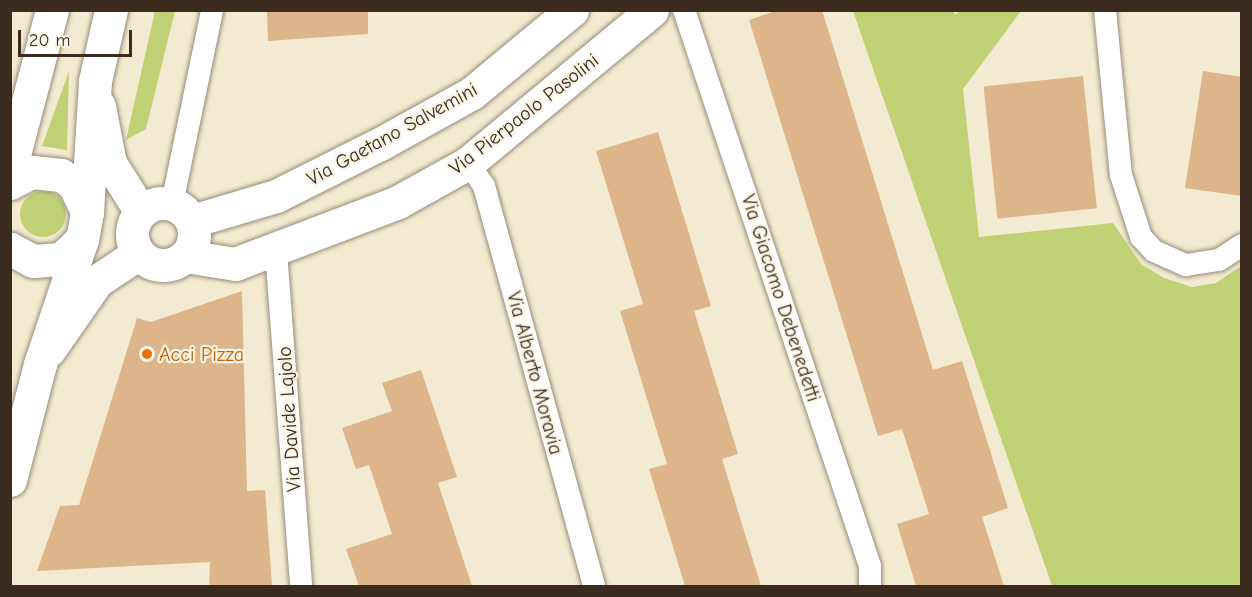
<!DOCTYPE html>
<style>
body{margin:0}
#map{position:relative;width:1252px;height:597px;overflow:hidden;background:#f3ebd1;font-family:"Comic Neue",sans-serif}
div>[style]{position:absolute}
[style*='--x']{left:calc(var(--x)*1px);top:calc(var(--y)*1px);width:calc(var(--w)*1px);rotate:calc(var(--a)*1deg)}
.green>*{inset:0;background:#bfd174}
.round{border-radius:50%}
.building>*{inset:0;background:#ddb58b;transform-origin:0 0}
.roads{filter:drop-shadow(0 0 2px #978a78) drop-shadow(0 0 2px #978a78)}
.lane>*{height:22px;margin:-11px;padding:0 11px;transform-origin:11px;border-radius:11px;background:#fff}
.street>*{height:33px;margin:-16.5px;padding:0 16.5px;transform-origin:16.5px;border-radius:16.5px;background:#fff}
.street>.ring{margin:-16.5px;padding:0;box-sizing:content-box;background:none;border:33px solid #fff;border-radius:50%}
.secondary>*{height:33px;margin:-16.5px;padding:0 16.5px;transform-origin:16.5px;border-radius:16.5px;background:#fff}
.dots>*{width:16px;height:16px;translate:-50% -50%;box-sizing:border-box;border:3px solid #fcf5e5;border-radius:50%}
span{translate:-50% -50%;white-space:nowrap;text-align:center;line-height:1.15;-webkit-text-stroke:4.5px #fcf5e5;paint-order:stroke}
.street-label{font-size:20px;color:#3b2a1e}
.food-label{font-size:20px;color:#c56008}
.left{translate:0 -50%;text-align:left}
.frame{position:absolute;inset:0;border:12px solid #3b2a1e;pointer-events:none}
.scale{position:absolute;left:18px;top:30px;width:114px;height:27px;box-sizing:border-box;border:3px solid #3b2a1e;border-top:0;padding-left:8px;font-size:18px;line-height:21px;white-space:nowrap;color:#3b2a1e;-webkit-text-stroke:4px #fcf5e5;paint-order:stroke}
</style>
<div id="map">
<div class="green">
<div style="clip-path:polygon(155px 11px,175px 11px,146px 129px,126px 140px)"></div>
<div style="clip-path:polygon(853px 11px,953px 11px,955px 15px,960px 11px,1021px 11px,963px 89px,979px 237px,1113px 223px,1141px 264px,1164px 278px,1192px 287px,1216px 283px,1241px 266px,1241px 586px,1052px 586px)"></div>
<div style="clip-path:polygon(69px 71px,67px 150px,42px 146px)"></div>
<div class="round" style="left:20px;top:191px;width:46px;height:46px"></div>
</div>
<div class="building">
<div style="clip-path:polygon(267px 10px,368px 10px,368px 34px,268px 41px)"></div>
<div style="clip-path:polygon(778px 10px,822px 10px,933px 370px,962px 361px,1008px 508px,982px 517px,1004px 586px,916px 586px,897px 524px,929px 514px,902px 429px,878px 436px,749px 20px)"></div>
<div style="clip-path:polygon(1203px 71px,1242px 77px,1242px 196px,1185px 188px)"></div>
<div style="left:1083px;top:76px;width:133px;height:100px;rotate:84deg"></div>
<div style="clip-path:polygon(658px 132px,711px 306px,694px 311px,738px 454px,722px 459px,761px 586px,685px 586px,649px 469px,667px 464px,620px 311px,643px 304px,596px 151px)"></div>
<div style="clip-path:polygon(242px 291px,247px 491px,265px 490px,272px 586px,209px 586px,210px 562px,37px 571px,60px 506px,79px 505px,137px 318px,151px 322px)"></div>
<div style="clip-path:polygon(421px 370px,457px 477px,438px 483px,472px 586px,359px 586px,346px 549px,392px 534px,369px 465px,356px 469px,342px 428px,392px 411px,382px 383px)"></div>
</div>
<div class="roads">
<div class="lane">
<div style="--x:684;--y:10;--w:586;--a:71.5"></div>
<div style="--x:870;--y:566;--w:20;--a:90"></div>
<div style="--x:1105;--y:10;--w:166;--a:84.5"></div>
<div style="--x:1121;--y:175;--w:65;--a:72.1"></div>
<div style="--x:1141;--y:237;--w:19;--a:47"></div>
<div style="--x:1154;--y:251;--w:35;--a:24"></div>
<div style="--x:1186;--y:265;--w:33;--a:-9"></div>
<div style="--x:1219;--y:260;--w:27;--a:-33"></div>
<div style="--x:468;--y:163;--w:28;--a:55"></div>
<div style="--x:484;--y:186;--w:415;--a:74.6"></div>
<div style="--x:172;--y:204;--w:198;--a:-78.3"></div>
<div style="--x:276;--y:251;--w:336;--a:85.7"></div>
</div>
<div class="street">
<div style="--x:99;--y:106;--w:58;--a:79.1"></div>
<div style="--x:110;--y:163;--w:58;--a:57.7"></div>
<div class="ring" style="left:132px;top:203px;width:29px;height:29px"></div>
<div style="--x:192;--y:221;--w:88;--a:-16.6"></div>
<div style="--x:276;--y:196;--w:116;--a:-26.6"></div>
<div style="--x:380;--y:144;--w:105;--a:-29"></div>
<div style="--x:472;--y:93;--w:130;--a:-39.7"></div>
<div style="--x:185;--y:256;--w:51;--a:9.1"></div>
<div style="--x:235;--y:264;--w:174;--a:-20.8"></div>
<div style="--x:398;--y:202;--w:80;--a:-29.1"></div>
<div style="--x:468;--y:163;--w:239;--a:-39.7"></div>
<div style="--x:49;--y:350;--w:84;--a:-55.2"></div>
<div style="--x:97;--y:281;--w:50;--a:-33.7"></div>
</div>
<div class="secondary">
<div style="--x:10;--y:170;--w:165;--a:-75.3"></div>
<div style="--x:10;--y:183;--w:25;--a:-27"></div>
<div style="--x:32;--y:172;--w:29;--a:6"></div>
<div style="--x:61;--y:175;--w:16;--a:35"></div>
<div style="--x:74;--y:184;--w:31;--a:65"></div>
<div style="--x:87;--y:212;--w:27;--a:100"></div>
<div style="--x:82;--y:239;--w:29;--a:136"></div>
<div style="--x:61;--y:259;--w:28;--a:176"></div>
<div style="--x:33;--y:261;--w:26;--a:-152"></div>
<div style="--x:87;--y:212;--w:131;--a:-86.5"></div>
<div style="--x:95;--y:81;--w:73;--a:-77.3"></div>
<div style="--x:10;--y:480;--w:120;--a:-75.5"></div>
<div style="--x:40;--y:364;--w:132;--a:-71.4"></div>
</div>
</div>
<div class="dots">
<div style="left:147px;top:354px;background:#e8710a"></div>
</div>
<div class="street-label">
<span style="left:524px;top:114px;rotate:-38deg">Via Pierpaolo Pasolini</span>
<span style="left:392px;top:134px;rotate:-29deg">Via Gaetano Salvemini</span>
<span style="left:781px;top:298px;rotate:72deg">Via Giacomo Debenedetti</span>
<span style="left:535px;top:373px;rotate:75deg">Via Alberto Moravia</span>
<span style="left:289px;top:419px;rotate:-94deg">Via Davide Lajolo</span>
</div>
<div class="food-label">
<span class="left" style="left:159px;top:354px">Acci Pizza</span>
</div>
<div class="frame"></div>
<div class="scale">20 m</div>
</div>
